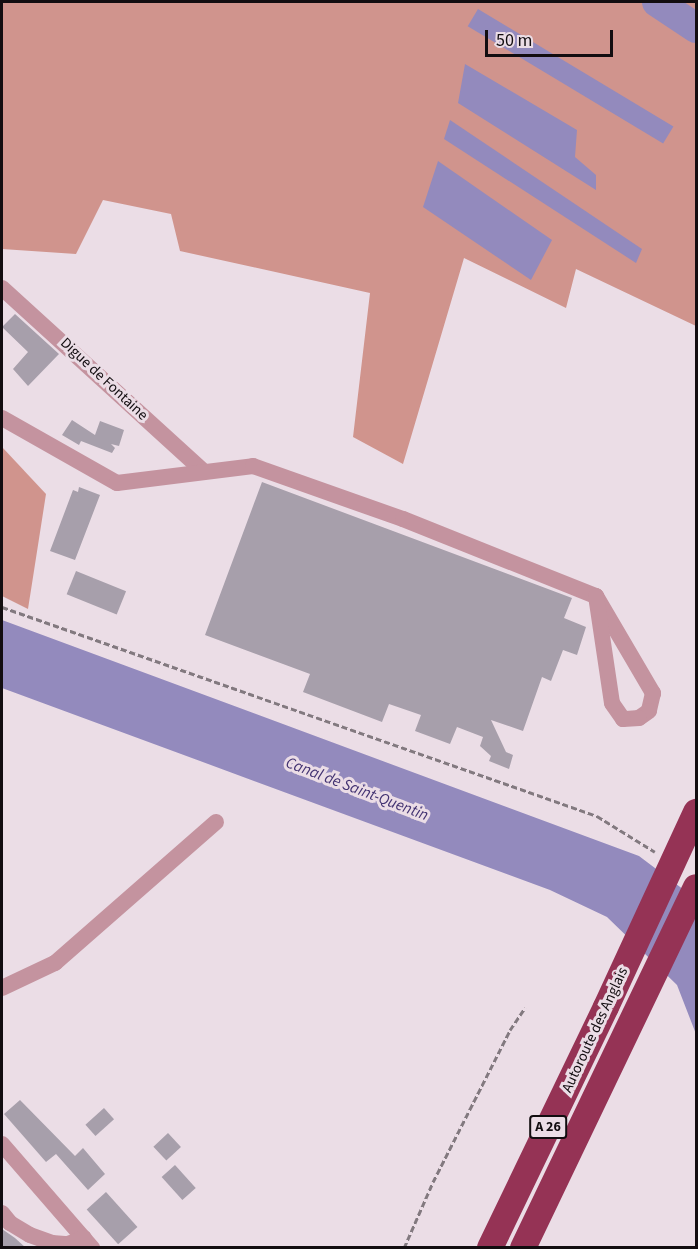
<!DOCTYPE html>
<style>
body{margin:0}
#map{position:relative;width:698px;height:1249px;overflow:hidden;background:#ebdde6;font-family:"Source Sans 3",sans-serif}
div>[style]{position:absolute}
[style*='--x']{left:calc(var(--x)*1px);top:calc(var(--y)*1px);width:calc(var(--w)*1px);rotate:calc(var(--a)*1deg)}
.forest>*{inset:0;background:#d0948d}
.water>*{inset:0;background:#938abd;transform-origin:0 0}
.river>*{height:30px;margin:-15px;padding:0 15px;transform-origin:15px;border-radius:15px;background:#938abd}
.building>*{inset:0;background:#a79fab;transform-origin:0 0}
.path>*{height:3px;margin-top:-1.5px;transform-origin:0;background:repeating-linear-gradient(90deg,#82797f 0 6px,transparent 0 9px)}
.minor>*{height:16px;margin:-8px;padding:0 8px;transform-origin:8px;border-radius:8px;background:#c4939f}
.highway>*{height:26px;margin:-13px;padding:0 13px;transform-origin:13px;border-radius:13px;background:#953355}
.highway-bridge>*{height:26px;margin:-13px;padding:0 13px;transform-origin:13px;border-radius:13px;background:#953355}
span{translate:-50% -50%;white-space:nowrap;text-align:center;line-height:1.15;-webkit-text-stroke:6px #ebdde6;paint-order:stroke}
.shield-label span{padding:2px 4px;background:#ebdde6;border:2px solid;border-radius:4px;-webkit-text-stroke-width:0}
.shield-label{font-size:14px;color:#120d10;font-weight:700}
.street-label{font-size:15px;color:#120d10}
.water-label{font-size:16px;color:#433372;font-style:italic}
.frame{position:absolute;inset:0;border:3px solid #120d10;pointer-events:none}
.scale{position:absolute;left:485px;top:30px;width:128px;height:27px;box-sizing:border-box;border:3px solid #120d10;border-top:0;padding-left:8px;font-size:18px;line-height:21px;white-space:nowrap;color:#120d10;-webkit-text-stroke:4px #ebdde6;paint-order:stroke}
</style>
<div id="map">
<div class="forest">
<div style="clip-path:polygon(2px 2px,696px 2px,696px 326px,576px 269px,566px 308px,464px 258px,403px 464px,353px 437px,370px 293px,180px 251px,171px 214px,103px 200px,76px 254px,2px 249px)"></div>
<div style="clip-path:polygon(2px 447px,46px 494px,28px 609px,2px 596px)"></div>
</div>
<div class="water">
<div style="left:478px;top:9px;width:228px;height:20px;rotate:31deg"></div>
<div style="clip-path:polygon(465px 64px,577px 130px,575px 157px,596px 175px,596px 190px,458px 103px)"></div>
<div style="clip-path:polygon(450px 120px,642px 249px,636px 263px,444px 139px)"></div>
<div style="clip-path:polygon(438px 161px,552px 240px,531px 280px,423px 207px)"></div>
<div style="clip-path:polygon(2px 620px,639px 856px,696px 899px,696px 1034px,677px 985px,607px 917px,550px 890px,2px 688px)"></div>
</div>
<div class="river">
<div style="--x:657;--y:2;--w:47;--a:33.7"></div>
</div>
<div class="building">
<div style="clip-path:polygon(15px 314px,59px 354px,28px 386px,13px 369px,28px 352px,2px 327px)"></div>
<div style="clip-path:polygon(72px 420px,95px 435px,100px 421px,124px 430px,119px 446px,111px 444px,115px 448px,112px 453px,81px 441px,79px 445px,62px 435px)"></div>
<div style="clip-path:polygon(262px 482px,572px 598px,564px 618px,586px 627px,577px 655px,563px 650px,551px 681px,542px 677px,523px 731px,491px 720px,506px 752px,513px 755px,509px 769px,489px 761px,491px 756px,480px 746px,483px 737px,457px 727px,450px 744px,415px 731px,421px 715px,389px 704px,382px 722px,303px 692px,310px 674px,205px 635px)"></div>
<div style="clip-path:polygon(79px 487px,100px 495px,75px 560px,50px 551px,73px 490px,78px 492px)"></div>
<div style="left:76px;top:571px;width:54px;height:25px;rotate:22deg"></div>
<div style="clip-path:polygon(20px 1100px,75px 1156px,83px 1148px,105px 1174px,88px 1190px,56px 1154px,46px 1162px,4px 1114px)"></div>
<div style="left:104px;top:1108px;width:15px;height:25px;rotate:48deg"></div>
<div style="left:168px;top:1133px;width:19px;height:20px;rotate:47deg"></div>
<div style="left:175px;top:1165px;width:31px;height:18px;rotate:48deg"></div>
<div style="left:106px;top:1192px;width:47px;height:26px;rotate:48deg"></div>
<div style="clip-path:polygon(2px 1229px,15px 1238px,26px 1248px,2px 1248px)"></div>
</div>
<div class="path">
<div style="--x:2;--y:607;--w:631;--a:19.35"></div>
<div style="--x:597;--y:816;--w:68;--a:31.8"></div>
<div style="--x:404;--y:1248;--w:72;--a:-66.3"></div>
<div style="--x:433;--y:1182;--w:170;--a:-63.1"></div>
<div style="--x:510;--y:1030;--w:27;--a:-56"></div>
</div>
<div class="minor">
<div style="--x:2;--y:288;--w:273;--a:42.3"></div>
<div style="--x:2;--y:418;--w:132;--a:29.5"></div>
<div style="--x:117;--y:483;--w:137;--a:-7.1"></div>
<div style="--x:253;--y:466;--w:159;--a:19.5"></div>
<div style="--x:403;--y:519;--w:208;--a:21.8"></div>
<div style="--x:596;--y:596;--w:113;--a:59.6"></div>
<div style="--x:653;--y:693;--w:18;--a:103"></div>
<div style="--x:649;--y:711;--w:12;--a:145"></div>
<div style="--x:639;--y:718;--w:16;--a:176"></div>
<div style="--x:623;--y:719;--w:19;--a:-125"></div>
<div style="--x:612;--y:703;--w:108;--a:-98.5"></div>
<div style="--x:2;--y:988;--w:59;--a:-25.3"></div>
<div style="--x:55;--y:963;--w:214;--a:-41.2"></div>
<div style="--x:2;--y:1144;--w:138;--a:49.1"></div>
<div style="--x:2;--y:1213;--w:13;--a:51"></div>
<div style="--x:10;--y:1223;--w:23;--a:31"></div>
<div style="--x:30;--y:1235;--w:23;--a:20"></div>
<div style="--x:52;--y:1243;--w:16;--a:4"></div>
<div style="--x:68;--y:1244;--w:17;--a:-21"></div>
</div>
<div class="highway">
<div style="--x:490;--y:1248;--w:267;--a:-64.3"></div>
<div style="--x:523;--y:1248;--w:400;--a:-64.4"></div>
</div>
<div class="highway-bridge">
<div style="--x:606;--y:1007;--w:215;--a:-65.2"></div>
</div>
<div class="shield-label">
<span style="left:548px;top:1127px">A 26</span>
</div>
<div class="street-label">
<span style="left:104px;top:379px;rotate:43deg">Digue de Fontaine</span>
<span style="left:595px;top:1030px;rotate:-65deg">Autoroute des Anglais</span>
</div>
<div class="water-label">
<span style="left:357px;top:789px;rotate:21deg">Canal de Saint-Quentin</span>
</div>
<div class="frame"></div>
<div class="scale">50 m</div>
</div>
